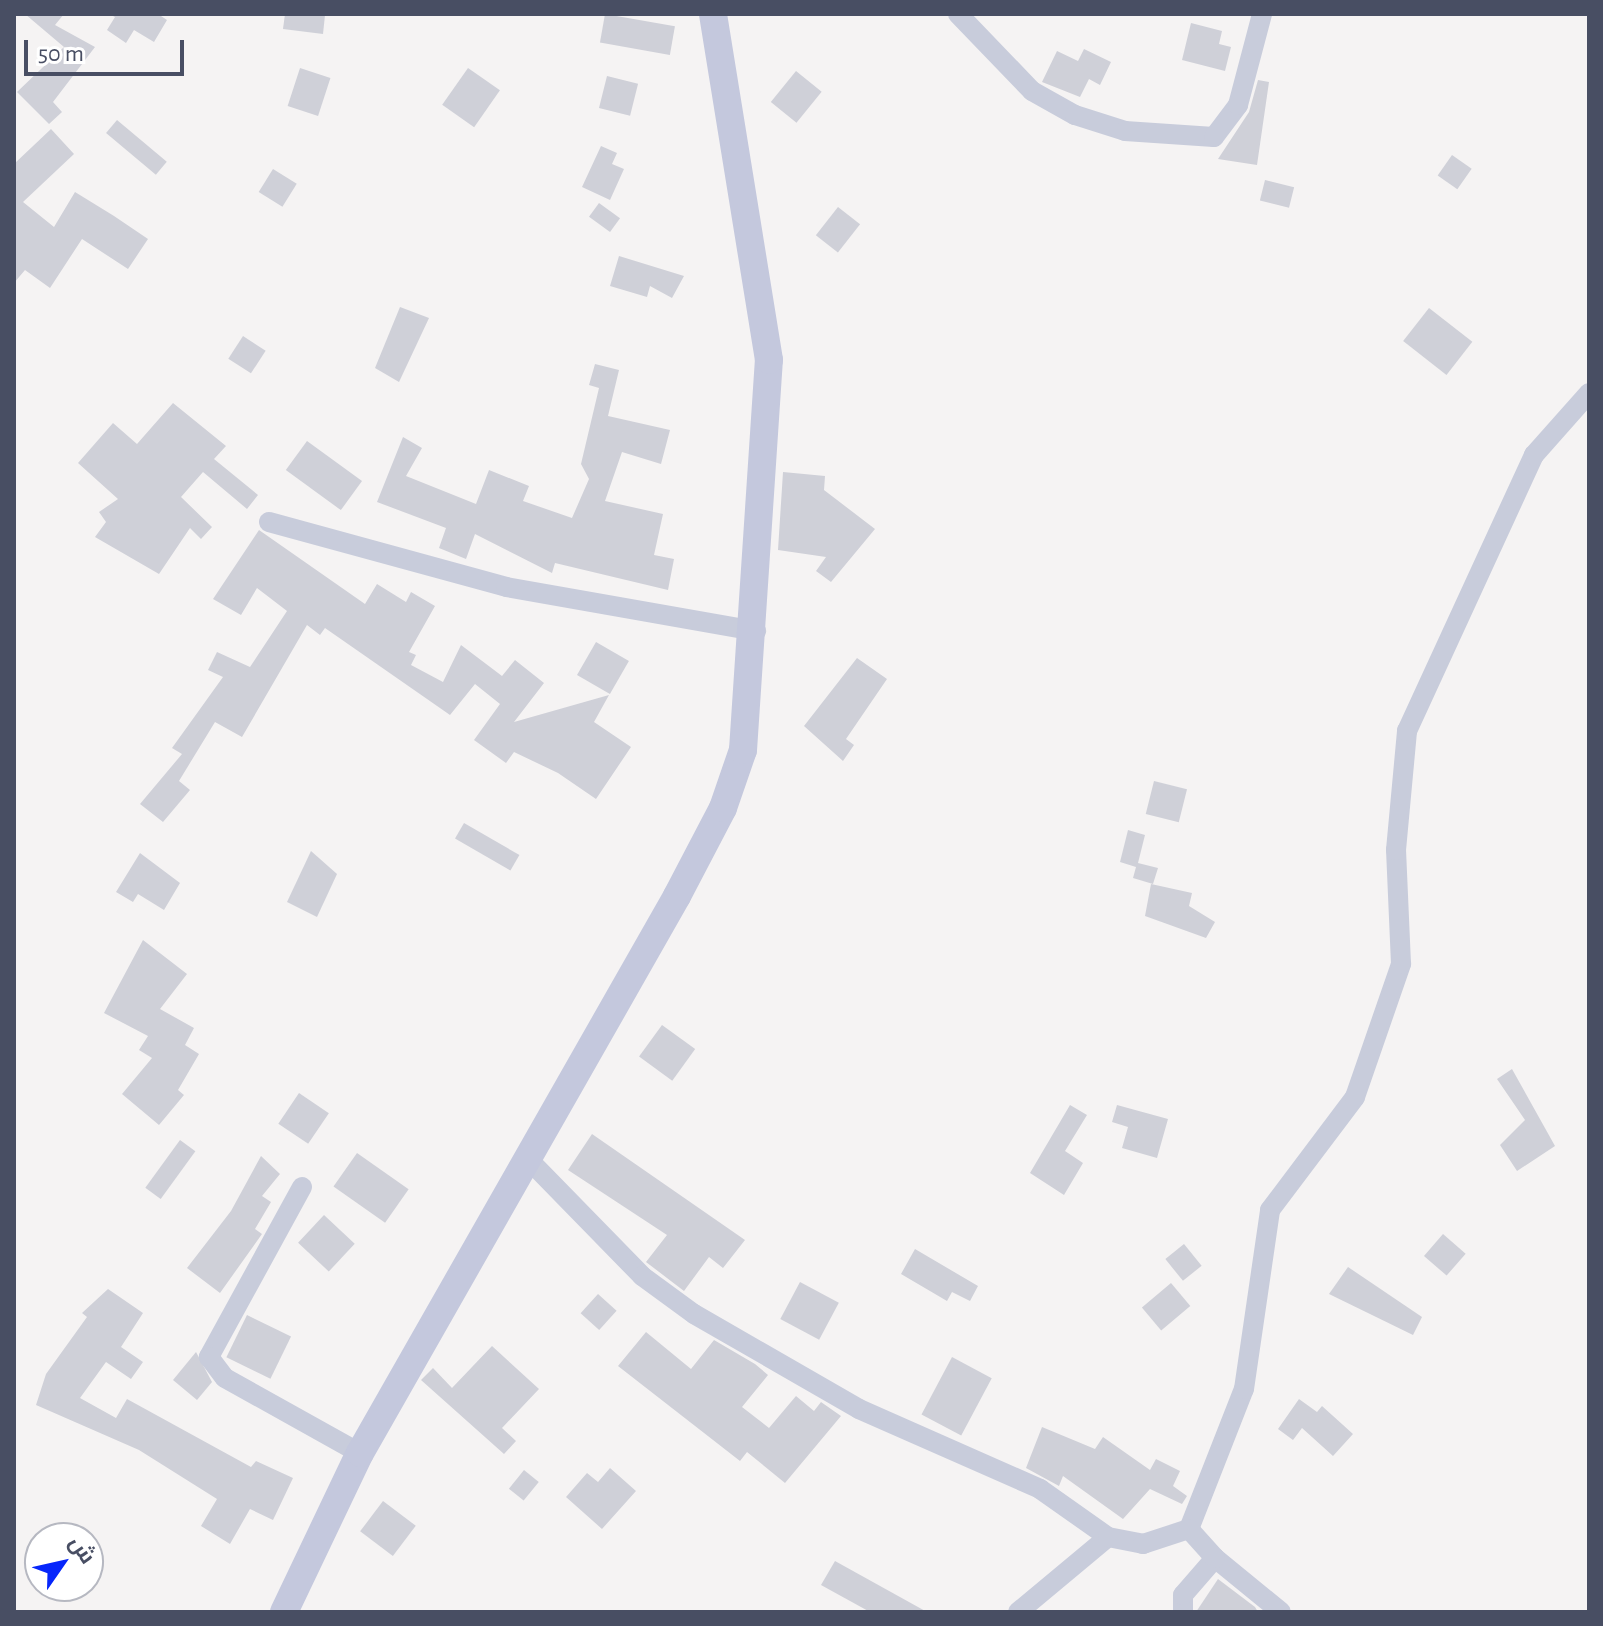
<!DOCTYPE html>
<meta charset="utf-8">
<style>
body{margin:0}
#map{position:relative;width:1603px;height:1626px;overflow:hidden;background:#f5f3f3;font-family:"Alegreya Sans",Cairo,sans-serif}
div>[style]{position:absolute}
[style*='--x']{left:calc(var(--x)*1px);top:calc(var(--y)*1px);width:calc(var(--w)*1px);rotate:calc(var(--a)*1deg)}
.building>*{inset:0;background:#cfd0d8;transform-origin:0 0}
.minor>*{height:20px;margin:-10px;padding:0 10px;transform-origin:10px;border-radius:10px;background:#c8ccdb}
.secondary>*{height:28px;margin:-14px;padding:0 14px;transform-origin:14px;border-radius:14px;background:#c4c8dd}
span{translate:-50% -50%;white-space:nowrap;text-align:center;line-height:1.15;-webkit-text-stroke:7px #fff;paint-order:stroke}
.frame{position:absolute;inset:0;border:16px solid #484e63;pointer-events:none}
.north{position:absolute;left:24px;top:1522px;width:80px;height:80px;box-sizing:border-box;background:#fff;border:2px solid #b6b8c1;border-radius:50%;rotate:56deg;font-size:22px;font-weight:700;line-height:32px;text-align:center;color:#484e63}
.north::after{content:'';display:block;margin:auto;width:28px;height:36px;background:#0626fb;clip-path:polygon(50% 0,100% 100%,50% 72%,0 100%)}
.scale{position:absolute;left:24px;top:40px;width:160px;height:36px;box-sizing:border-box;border:4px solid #484e63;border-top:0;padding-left:10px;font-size:24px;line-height:28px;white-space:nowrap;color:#484e63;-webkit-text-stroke:6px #fff;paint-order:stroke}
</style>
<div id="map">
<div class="building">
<div style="clip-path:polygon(25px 14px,64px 14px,55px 25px,95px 47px,53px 102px,62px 112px,49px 124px,17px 92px,64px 47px)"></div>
<div style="clip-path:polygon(109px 14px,158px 14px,167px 20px,154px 42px,134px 30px,126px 43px,107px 30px,115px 17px)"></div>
<div style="clip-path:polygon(285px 14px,325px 15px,323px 34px,283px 29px)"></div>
<div style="left:605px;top:14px;width:71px;height:29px;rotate:10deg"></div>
<div style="clip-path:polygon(1191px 23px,1222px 31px,1219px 44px,1231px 47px,1225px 71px,1182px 60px)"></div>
<div style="clip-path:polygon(1084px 49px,1111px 62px,1100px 85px,1089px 79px,1080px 97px,1042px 82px,1057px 51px,1078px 61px)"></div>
<div style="left:300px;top:68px;width:32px;height:40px;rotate:18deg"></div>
<div style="left:468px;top:68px;width:39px;height:45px;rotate:35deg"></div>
<div style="left:796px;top:71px;width:33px;height:40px;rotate:39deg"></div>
<div style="left:607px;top:76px;width:32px;height:33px;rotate:14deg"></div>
<div style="clip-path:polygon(1258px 80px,1269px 82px,1257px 165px,1218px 159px,1249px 112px)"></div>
<div style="left:117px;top:120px;width:65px;height:17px;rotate:40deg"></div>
<div style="clip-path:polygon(51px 129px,74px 154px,23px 202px,54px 227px,75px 192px,114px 216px,148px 239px,128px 269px,82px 239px,50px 288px,25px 270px,14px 283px,14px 164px)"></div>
<div style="clip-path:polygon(601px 146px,617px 153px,612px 164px,624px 169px,610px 200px,582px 187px)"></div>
<div style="left:1452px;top:155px;width:24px;height:25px;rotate:35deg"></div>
<div style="left:273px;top:169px;width:28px;height:27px;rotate:32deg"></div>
<div style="left:1265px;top:180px;width:30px;height:21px;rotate:14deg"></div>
<div style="left:599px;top:203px;width:26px;height:17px;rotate:36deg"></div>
<div style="left:838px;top:207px;width:28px;height:36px;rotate:38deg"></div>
<div style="clip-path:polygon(619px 256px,684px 276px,672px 298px,650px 286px,647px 297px,610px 286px)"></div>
<div style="clip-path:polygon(400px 307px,429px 318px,399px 382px,375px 368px)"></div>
<div style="left:1429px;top:308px;width:55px;height:42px;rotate:38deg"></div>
<div style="left:243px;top:336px;width:27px;height:27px;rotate:33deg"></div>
<div style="clip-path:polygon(595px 364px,619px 370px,608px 416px,670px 430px,661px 464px,622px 452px,605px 501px,663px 514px,654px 555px,674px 559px,668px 590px,555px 563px,552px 573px,475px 534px,466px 559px,439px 548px,446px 528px,377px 502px,403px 437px,422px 448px,406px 476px,476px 504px,489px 470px,529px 486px,523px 501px,572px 518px,589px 479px,581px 464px,599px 388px,589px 385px)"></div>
<div style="clip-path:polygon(173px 403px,226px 446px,214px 459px,258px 495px,247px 509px,203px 472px,181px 497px,212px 527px,201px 539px,190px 528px,159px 574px,95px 537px,106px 522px,99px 512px,118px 499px,78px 463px,113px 423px,137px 444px)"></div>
<div style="left:307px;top:441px;width:68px;height:36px;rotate:36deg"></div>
<div style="clip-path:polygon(783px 472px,825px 476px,824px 490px,875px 529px,831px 582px,816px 571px,826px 557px,778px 550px)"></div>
<div style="clip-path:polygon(259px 530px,365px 604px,377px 584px,406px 602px,411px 592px,435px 606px,409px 652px,416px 655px,411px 665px,443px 682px,461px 645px,502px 676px,515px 660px,544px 683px,514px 722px,609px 695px,594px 722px,631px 747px,596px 799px,558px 773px,514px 752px,506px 763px,474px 740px,500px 704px,475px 684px,450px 715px,325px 628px,320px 635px,307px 625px,242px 737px,215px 722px,179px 781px,190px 790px,163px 822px,140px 804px,182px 754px,172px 748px,223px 677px,208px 670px,217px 652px,250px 667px,287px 611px,257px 588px,241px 615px,213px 599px)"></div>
<div style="left:596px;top:642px;width:38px;height:38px;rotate:30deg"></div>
<div style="clip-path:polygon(857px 658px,887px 679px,846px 739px,854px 745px,843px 761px,804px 726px)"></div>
<div style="left:1154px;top:781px;width:34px;height:34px;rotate:14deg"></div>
<div style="left:464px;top:823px;width:64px;height:18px;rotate:30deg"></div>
<div style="clip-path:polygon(1128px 830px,1145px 835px,1138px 863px,1158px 868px,1153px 884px,1133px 878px,1136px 867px,1120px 862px)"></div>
<div style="clip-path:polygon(311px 851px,337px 874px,317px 917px,287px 902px)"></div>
<div style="clip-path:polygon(140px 853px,180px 883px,164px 910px,138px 894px,133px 902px,116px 892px)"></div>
<div style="clip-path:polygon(1151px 884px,1192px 893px,1189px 906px,1215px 922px,1206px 938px,1145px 916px)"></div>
<div style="clip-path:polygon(143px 940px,187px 974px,160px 1009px,194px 1028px,185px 1045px,199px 1054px,178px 1090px,184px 1095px,159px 1125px,122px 1094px,152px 1058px,139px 1050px,148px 1036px,104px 1013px)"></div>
<div style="left:662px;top:1025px;width:41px;height:39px;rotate:36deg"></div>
<div style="clip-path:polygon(1512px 1069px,1555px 1146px,1517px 1171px,1500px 1145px,1525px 1120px,1497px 1079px)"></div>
<div style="left:299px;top:1093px;width:36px;height:37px;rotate:34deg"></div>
<div style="clip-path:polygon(1070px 1105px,1087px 1115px,1065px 1151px,1083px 1163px,1064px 1195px,1030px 1173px)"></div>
<div style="clip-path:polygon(1117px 1105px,1168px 1119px,1157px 1158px,1122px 1148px,1128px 1127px,1112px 1122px)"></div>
<div style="clip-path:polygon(592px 1134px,745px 1240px,723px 1268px,709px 1257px,684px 1291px,646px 1262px,667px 1235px,568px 1170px)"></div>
<div style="left:180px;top:1140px;width:19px;height:59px;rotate:36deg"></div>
<div style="left:357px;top:1153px;width:63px;height:41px;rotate:35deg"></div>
<div style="clip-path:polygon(261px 1156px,280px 1174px,262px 1196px,271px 1202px,255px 1229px,262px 1234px,220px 1293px,187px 1268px,231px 1211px)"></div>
<div style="left:324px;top:1215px;width:42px;height:38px;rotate:43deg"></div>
<div style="left:1443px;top:1234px;width:30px;height:29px;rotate:41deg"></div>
<div style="left:1184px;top:1244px;width:28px;height:24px;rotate:51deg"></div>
<div style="clip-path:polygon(915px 1249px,978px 1286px,970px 1301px,952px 1292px,947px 1301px,901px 1274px)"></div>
<div style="clip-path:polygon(1348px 1267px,1422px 1317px,1413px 1335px,1329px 1294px)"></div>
<div style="left:800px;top:1282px;width:44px;height:42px;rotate:28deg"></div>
<div style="left:1171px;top:1283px;width:30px;height:38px;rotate:50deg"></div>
<div style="clip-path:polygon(108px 1289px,143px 1313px,121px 1347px,143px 1362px,131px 1379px,106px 1362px,80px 1398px,116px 1418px,127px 1399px,251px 1467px,256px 1461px,293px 1478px,273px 1520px,250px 1509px,230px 1544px,201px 1526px,217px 1499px,139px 1450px,36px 1405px,46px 1374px,87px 1317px,82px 1313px)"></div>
<div style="left:598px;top:1294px;width:25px;height:26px;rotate:42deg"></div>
<div style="left:247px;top:1315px;width:49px;height:47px;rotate:26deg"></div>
<div style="clip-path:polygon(646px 1332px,691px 1369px,714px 1340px,755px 1364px,768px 1375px,742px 1407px,769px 1428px,796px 1396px,814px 1411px,821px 1402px,841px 1416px,785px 1483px,747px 1452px,740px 1461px,618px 1366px)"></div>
<div style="clip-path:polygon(492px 1346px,539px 1389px,502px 1428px,516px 1441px,504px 1454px,421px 1380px,433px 1368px,452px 1388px)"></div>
<div style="clip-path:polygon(196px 1352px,212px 1382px,197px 1400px,173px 1380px)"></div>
<div style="left:952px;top:1357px;width:45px;height:65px;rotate:28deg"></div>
<div style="clip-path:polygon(1299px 1399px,1317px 1412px,1322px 1406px,1353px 1434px,1333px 1456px,1302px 1428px,1293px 1440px,1278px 1429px)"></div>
<div style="clip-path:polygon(1042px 1427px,1095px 1449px,1103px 1437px,1150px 1470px,1156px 1459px,1180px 1471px,1173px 1486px,1187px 1496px,1182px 1504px,1150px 1489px,1123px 1519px,1063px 1476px,1059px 1486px,1026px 1468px)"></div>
<div style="clip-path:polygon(610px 1468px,636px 1491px,602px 1529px,566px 1497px,587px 1473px,598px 1482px)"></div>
<div style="left:524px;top:1470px;width:19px;height:24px;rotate:39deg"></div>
<div style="left:383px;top:1501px;width:41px;height:38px;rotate:37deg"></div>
<div style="clip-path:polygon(835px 1561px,927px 1612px,870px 1612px,821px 1585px)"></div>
<div style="clip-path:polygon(1218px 1579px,1255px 1607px,1258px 1612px,1196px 1612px)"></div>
</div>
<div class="minor">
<div style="--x:958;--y:14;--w:107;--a:46.1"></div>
<div style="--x:1032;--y:91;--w:49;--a:29.2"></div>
<div style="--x:1075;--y:115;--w:52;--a:17.7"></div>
<div style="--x:1125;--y:131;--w:89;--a:3.9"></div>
<div style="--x:1214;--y:137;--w:40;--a:-53"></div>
<div style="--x:1238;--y:105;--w:94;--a:-75.2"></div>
<div style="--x:269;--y:522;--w:246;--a:15.3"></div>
<div style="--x:506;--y:587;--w:254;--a:10"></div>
<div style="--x:527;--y:1158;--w:165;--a:45.7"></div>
<div style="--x:642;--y:1276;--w:64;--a:36.2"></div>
<div style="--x:694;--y:1314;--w:190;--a:29.9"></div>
<div style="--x:859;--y:1409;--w:198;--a:23.8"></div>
<div style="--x:1040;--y:1489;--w:83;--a:35.2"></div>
<div style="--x:302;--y:1187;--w:194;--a:118.7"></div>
<div style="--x:209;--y:1357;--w:26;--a:53"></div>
<div style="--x:225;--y:1378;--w:154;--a:29.1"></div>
<div style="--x:1215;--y:1558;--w:85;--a:39.3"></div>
<div style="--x:1018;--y:1612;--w:117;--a:-39.8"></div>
<div style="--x:1108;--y:1537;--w:36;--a:11"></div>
<div style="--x:1143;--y:1544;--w:48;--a:-18.1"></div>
<div style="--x:1189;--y:1529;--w:150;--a:-68.6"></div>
<div style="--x:1244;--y:1389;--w:181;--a:-81.7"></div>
<div style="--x:1270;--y:1210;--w:141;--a:-53"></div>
<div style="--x:1355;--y:1097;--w:141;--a:-70.9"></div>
<div style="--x:1401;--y:964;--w:114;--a:-92.5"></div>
<div style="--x:1396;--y:850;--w:120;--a:-84.7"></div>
<div style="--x:1407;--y:731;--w:304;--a:-65.3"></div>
<div style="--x:1534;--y:455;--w:83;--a:-48.4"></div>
<div style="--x:1183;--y:1612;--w:17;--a:-90"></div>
<div style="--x:1183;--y:1595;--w:49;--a:-49.1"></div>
<div style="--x:1215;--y:1558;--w:39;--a:-132"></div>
</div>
<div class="secondary">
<div style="--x:284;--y:1612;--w:176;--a:-64.5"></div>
<div style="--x:360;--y:1453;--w:641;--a:-60.35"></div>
<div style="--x:677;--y:896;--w:99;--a:-62.4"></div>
<div style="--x:723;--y:808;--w:61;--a:-71"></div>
<div style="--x:743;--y:750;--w:391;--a:-86.2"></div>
<div style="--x:769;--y:360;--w:351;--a:-99.2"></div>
</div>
<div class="frame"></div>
<div class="north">ش</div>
<div class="scale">50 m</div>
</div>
